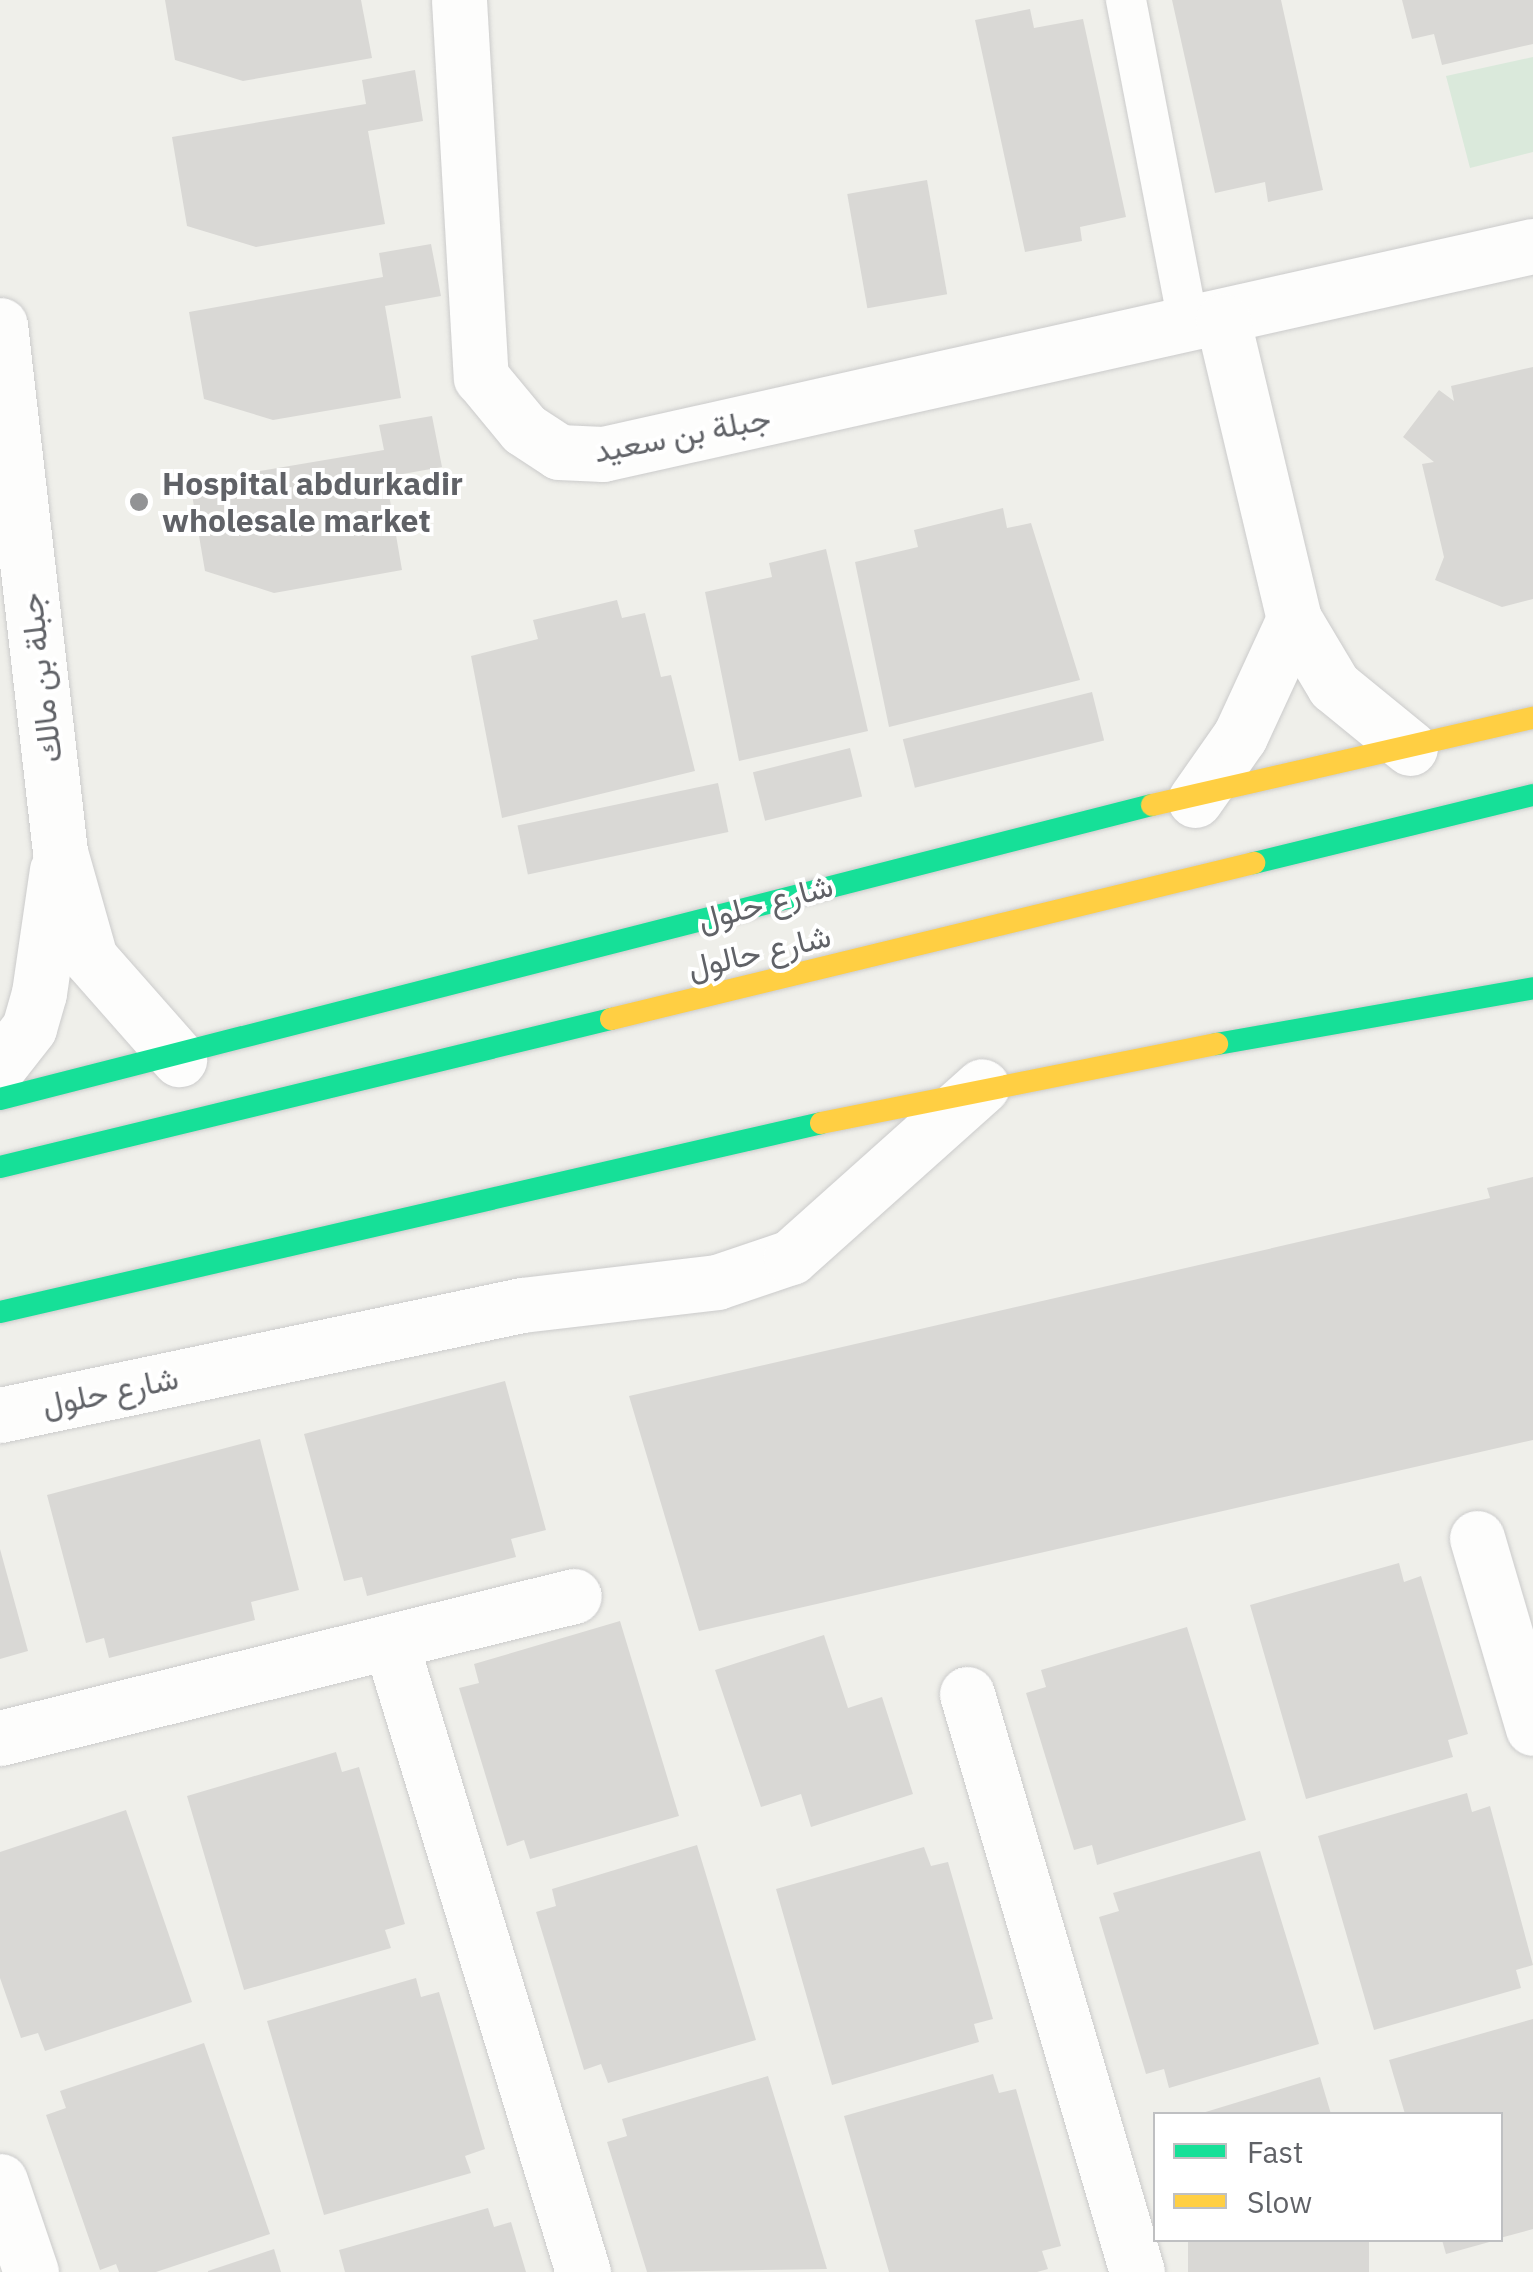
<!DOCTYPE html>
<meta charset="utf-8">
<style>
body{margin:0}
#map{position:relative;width:1533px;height:2272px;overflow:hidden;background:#efefea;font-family:"IBM Plex Sans",Vazirmatn,sans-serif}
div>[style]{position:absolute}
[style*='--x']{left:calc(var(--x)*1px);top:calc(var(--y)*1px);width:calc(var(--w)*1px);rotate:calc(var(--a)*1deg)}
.green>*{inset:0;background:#dae9db}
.building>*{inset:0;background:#d9d8d5;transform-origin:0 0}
.roads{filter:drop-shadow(0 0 2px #cbcbcb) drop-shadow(0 0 2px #cbcbcb)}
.lane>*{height:40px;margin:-20px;padding:0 20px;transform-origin:20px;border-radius:20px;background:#fdfdfc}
.street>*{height:55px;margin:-27.5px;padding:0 27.5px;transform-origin:27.5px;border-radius:27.5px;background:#fdfdfc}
.fast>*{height:22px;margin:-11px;padding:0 11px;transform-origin:11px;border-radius:11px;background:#16e098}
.slow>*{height:22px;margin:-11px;padding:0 11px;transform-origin:11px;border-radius:11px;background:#ffcf43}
.dots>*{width:28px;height:28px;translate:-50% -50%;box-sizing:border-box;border:5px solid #fff;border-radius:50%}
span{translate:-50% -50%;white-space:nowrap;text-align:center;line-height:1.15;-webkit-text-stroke:8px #fff;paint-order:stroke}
.street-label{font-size:32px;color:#606267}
.poi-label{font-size:32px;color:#606267;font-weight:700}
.left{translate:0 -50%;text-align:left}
.legend{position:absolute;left:1153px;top:2112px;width:350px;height:130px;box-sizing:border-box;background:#fff;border:2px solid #bfc0c2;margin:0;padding:12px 18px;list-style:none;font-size:30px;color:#606267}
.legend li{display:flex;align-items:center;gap:20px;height:50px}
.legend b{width:50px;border:2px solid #bfc0c2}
</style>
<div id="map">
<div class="green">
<div style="clip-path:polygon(1533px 57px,1533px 152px,1470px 168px,1446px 76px)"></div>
</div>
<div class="building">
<div style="clip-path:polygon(165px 0,361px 0,372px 58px,243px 81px,175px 60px)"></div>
<div style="clip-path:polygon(1172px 0,1281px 0,1323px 190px,1268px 202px,1265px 182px,1215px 193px)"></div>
<div style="clip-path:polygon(1402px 0,1533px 0,1533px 44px,1442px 65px,1434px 34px,1412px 39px)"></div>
<div style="clip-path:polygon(1030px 9px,1034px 28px,1083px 19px,1126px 217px,1080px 227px,1082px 241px,1025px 252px,975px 20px)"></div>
<div style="clip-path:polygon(415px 70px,423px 121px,368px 131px,385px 224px,256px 247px,187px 226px,172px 137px,366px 104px,362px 80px)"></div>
<div style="left:927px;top:180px;width:116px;height:81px;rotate:80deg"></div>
<div style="clip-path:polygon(431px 244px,441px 296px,385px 306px,401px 398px,273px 420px,204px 399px,189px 312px,383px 277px,379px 253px)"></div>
<div style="clip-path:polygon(1533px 367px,1533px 599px,1502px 607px,1435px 580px,1444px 557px,1422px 464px,1434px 462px,1403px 437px,1439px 390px,1454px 401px,1451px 386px)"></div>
<div style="clip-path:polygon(432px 416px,442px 467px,386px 477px,402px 570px,274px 593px,205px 571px,190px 483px,384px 450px,379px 425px)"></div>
<div style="clip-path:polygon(1003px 508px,1007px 528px,1031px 523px,1080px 680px,889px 727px,855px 562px,918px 547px,914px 530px)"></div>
<div style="clip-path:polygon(826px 549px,868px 731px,739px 761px,705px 592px,772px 577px,769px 563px)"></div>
<div style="clip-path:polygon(617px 600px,622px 618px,645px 613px,661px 677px,671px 675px,695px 771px,502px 818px,471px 656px,538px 639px,533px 620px)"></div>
<div style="left:1092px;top:692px;width:50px;height:195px;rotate:76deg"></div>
<div style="left:850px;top:748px;width:50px;height:100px;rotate:76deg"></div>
<div style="left:718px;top:783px;width:50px;height:205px;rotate:78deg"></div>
<div style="clip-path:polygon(1533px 1177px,1533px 1440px,699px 1631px,629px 1396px,1490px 1198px,1487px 1188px)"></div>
<div style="clip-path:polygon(505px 1381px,546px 1530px,511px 1539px,516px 1557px,367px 1596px,362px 1577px,344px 1581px,304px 1434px)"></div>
<div style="clip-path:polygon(260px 1439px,299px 1590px,251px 1602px,255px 1620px,109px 1658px,104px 1638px,86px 1643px,47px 1495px)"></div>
<div style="clip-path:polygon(0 1549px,28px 1651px,0 1659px)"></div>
<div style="clip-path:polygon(1399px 1563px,1404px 1582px,1421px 1576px,1468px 1734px,1448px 1740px,1453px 1757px,1306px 1799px,1250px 1605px)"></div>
<div style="clip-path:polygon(620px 1621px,679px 1816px,530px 1859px,524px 1840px,507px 1846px,459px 1688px,479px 1683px,474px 1664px)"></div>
<div style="clip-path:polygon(1187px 1627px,1246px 1820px,1097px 1865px,1092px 1845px,1074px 1850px,1026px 1693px,1046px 1687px,1041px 1670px)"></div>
<div style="clip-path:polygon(824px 1635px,848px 1708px,882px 1697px,913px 1794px,811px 1827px,801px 1794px,761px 1807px,715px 1670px)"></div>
<div style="clip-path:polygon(336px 1752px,342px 1772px,359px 1767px,405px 1924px,385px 1930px,391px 1948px,244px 1990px,187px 1796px)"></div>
<div style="clip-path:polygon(1467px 1793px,1472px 1812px,1490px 1806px,1533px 1965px,1516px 1970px,1521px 1988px,1374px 2030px,1318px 1836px)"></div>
<div style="clip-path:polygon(126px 1810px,192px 2002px,45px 2051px,38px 2033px,21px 2038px,0 1978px,0 1852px)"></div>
<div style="clip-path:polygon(697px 1845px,756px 2040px,608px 2083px,601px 2064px,584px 2070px,536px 1912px,556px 1906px,552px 1889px)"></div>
<div style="clip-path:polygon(924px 1847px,931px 1866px,948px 1862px,993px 2019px,974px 2024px,979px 2042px,832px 2085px,776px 1889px)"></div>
<div style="clip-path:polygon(1260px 1851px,1319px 2044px,1169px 2088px,1164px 2069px,1146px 2074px,1099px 1917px,1119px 1911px,1113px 1893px)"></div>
<div style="clip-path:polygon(416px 1978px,421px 1997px,439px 1992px,485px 2149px,465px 2156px,471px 2173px,324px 2215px,267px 2021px)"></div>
<div style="clip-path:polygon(1533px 2019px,1533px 2229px,1500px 2238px,1500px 2114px,1405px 2114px,1389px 2060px)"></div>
<div style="clip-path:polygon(204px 2043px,270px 2234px,156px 2272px,119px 2272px,116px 2264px,100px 2270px,46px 2115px,66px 2108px,60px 2091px)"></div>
<div style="clip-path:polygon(993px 2074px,999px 2093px,1016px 2089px,1061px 2246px,1042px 2251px,1048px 2269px,1037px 2272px,889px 2272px,844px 2116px)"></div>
<div style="clip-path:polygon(768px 2076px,827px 2269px,647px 2272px,607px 2142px,627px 2136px,622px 2119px)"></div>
<div style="clip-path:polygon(1320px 2077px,1331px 2114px,1199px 2114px)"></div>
<div style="clip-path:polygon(488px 2208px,494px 2227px,511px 2222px,526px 2272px,345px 2272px,339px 2250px)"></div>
<div style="left:1188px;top:2240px;width:181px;height:34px"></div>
<div style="clip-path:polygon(1442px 2240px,1492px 2240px,1493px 2241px,1446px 2254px)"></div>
<div style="clip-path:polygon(274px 2249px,281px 2272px,208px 2272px,208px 2271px)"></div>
</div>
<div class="roads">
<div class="lane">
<div style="--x:1126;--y:0;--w:334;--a:79.1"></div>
</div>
<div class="street">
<div style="--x:459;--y:0;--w:378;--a:86.7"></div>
<div style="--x:481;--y:377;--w:67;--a:50.4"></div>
<div style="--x:524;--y:429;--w:42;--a:33.3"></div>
<div style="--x:559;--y:452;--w:44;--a:2.6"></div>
<div style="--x:603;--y:454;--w:953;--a:-12.61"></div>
<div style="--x:1223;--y:321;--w:306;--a:76.6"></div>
<div style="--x:1294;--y:619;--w:78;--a:59.2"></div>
<div style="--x:1334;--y:686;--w:98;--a:39.2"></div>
<div style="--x:0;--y:325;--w:530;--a:83.5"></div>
<div style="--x:60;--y:852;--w:110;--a:74.2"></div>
<div style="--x:90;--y:958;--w:135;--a:48.6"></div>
<div style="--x:1195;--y:800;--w:78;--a:-54.9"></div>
<div style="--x:1240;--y:736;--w:129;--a:-65.2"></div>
<div style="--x:0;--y:1065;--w:47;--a:-51.9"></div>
<div style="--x:29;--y:1028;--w:36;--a:-74"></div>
<div style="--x:39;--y:993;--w:124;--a:-81.7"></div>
<div style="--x:0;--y:1415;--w:533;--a:-11.9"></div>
<div style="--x:522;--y:1305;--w:196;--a:-6.7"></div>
<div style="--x:717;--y:1282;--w:78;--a:-18.7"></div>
<div style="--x:791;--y:1257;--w:256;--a:-41.8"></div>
<div style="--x:1477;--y:1538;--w:198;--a:73.6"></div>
<div style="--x:391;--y:1644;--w:657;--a:73"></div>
<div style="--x:967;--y:1694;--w:602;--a:73.61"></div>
<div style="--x:0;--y:1738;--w:591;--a:-13.9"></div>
<div style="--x:0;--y:2181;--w:96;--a:71.2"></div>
</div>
<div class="fast">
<div style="--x:1254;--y:863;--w:287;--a:-13.7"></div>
<div style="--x:1217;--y:1044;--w:321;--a:-10"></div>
<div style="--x:0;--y:1099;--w:1189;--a:-14.32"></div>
<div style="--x:0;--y:1167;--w:629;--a:-13.62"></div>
<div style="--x:0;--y:1312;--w:842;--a:-12.96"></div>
</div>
<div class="slow">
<div style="--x:1152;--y:805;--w:391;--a:-12.9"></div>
<div style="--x:611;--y:1019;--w:662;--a:-13.64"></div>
<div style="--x:821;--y:1123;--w:404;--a:-11.3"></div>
</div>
</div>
<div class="dots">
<div style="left:139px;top:502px;background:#929395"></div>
</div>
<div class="street-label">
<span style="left:682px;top:434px;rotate:-11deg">جبلة بن سعيد</span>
<span style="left:40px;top:678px;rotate:-97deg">جبلة بن مالك</span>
<span style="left:765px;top:902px;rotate:-15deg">شارع حلول</span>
<span style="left:759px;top:951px;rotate:-13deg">شارع حالول</span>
<span style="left:110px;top:1391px;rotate:-12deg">شارع حلول</span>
</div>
<div class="poi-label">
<span class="left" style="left:162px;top:502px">Hospital abdurkadir<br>wholesale market</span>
</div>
<ul class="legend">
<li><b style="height:12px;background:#16e098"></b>Fast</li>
<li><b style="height:12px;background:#ffcf43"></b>Slow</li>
</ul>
</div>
